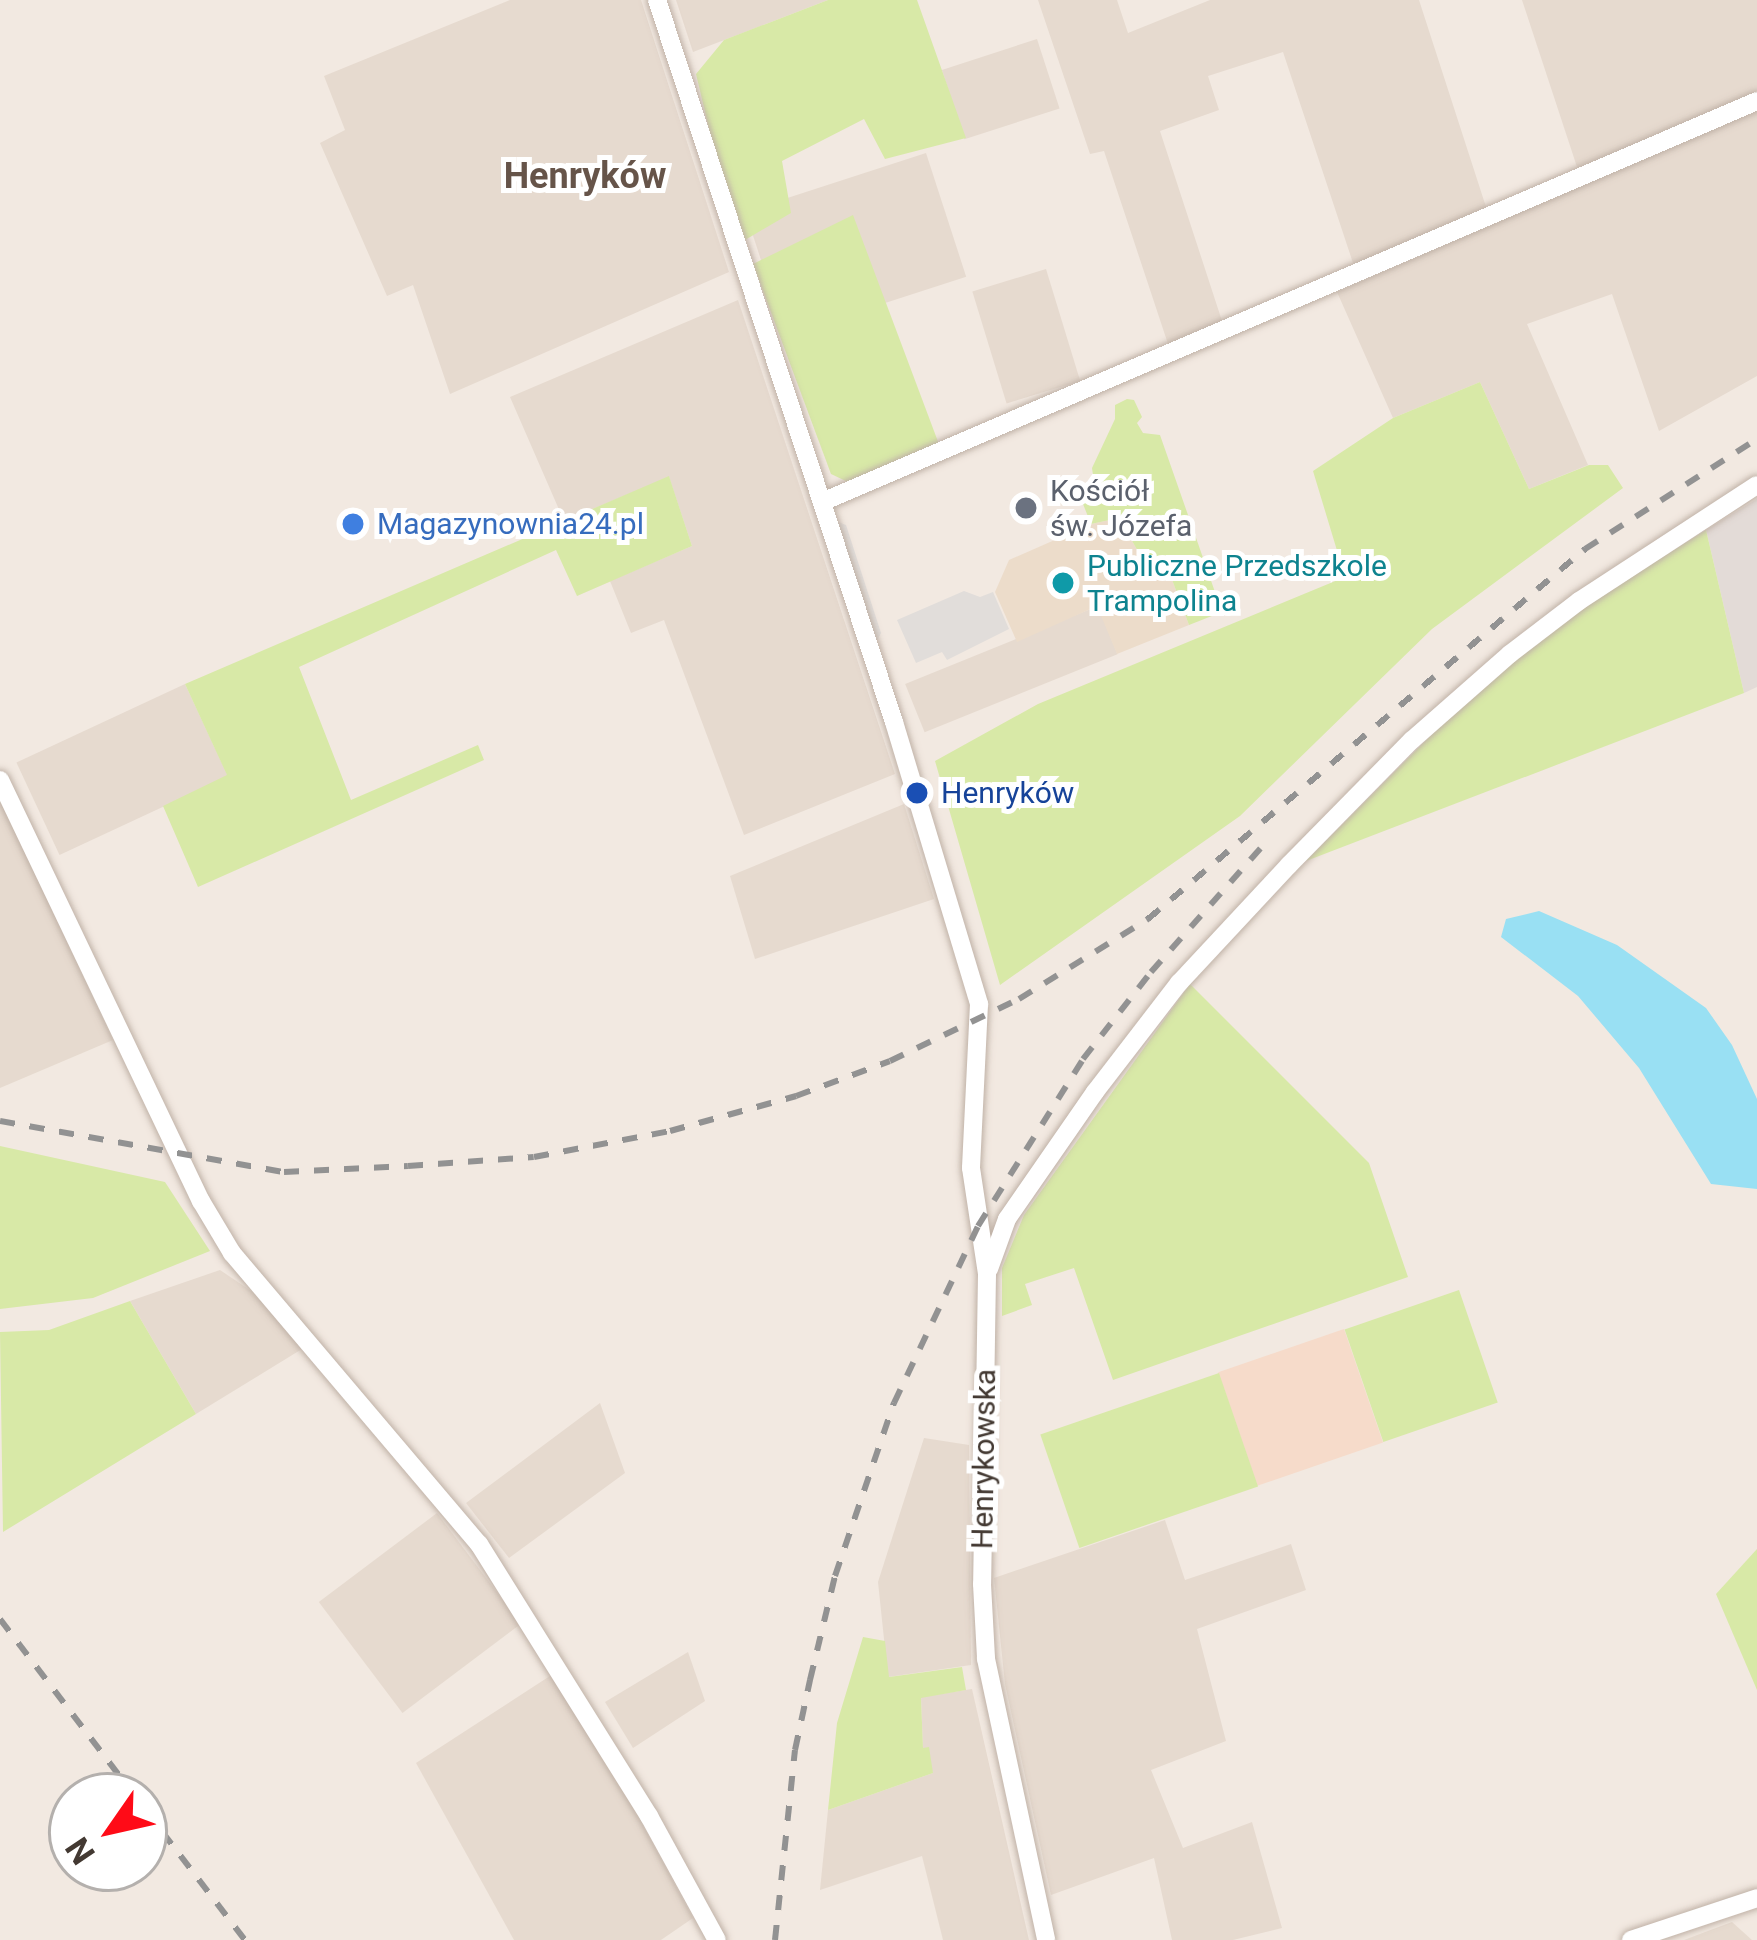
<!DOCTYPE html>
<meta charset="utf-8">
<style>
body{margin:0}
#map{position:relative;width:1757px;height:1940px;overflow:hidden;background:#f2e9e1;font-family:Roboto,sans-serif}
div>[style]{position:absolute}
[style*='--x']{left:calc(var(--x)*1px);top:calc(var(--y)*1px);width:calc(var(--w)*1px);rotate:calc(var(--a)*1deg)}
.residential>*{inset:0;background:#e6dacf;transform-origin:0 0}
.commercial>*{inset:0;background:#f6dbca;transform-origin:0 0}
.industrial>*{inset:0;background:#e3dbd7}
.education>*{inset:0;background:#ecdcca}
.green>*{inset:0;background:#d8e9a7;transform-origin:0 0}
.parking>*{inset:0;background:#e1ddda}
.water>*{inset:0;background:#99e0f3}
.roads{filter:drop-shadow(0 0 3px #c0b2a7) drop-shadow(0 0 3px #c0b2a7)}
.minor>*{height:18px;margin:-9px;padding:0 9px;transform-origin:9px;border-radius:9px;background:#fff}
.rail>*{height:6px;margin-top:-3px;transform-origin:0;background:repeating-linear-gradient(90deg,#929292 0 15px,transparent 0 30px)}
.dots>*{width:33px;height:33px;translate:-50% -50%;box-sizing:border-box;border:6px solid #fff;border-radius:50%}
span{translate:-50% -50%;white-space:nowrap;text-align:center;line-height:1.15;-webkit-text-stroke:10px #fff;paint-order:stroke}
.worship-label{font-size:30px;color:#5b616d}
.left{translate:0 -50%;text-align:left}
.shop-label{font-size:30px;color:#366cbe}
.culture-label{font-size:30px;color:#0d838f}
.transit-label{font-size:30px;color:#164399}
.street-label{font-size:30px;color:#433932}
.quarter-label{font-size:36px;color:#665449;font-weight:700}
.north{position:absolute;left:48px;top:1772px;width:120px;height:120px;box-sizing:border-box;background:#fff;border:3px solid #b4b0ad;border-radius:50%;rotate:236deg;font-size:33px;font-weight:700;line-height:48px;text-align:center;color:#433932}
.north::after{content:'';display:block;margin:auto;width:42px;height:54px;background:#ff0b17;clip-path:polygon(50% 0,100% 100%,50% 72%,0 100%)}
</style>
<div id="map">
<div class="residential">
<div style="clip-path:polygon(510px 0,641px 0,729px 272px,450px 394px,413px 285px,387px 296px,320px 143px,345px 130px,324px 76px)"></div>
<div style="clip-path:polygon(676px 0,828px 0,693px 52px)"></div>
<div style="clip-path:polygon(1038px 0,1117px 0,1128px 33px,1210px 0,1419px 0,1487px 210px,1354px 266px,1283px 52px,1208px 76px,1219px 110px,1160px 131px,1222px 321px,1168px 344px,1104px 151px,1090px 154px)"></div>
<div style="clip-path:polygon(1522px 0,1757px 0,1757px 94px,1578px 170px)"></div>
<div style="left:1037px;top:39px;width:73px;height:100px;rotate:72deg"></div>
<div style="clip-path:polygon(1757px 109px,1757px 376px,1659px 431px,1612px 294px,1527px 324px,1588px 465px,1529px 489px,1480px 382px,1393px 418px,1337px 292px)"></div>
<div style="left:926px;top:153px;width:130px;height:190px;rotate:72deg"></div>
<div style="left:1046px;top:269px;width:117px;height:77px;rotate:73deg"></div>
<div style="clip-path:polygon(738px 300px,895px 774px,744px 835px,664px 620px,631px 633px,610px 581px,692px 546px,669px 477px,564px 521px,510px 397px)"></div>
<div style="left:1098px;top:606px;width:52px;height:208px;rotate:68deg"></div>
<div style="left:185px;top:684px;width:102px;height:186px;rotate:65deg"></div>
<div style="clip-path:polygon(0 799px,113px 1040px,0 1088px)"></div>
<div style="clip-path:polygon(904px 804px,934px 899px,755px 959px,730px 876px)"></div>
<div style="clip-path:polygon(220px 1270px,254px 1293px,302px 1349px,196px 1414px,130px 1301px)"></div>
<div style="clip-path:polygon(600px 1403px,625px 1473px,509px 1558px,466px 1503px)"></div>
<div style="clip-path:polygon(924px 1438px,969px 1445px,971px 1665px,888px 1677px,878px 1582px)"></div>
<div style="left:437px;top:1513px;width:139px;height:148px;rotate:53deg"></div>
<div style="clip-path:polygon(1165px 1520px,1185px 1580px,1291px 1544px,1306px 1590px,1197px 1629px,1226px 1741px,1151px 1770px,1183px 1848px,1252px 1822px,1282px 1928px,1233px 1940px,1172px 1940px,1154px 1858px,1051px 1895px,1005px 1684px,994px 1578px)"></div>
<div style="clip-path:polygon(688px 1652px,705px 1701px,633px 1748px,605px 1702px)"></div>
<div style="clip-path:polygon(553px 1674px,609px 1763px,693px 1918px,661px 1940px,514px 1940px,416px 1763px)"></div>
<div style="clip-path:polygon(972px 1689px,1029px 1940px,943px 1940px,922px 1856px,820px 1890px,828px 1810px,933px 1773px,923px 1749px,921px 1697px)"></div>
<div style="clip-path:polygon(1732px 1922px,1752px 1940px,1684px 1940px)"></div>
</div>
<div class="commercial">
<div style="left:1344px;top:1329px;width:120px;height:133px;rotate:71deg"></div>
</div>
<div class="industrial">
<div style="clip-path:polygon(1757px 499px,1757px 687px,1744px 693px,1706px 530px)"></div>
</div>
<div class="education">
<div style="clip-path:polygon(1119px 518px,1152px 576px,1171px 577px,1189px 625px,1117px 654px,1097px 606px,1017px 642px,995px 592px,1009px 560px,1091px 524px)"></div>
</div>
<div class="green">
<div style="clip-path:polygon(828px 0,917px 0,966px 138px,885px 159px,864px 119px,782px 161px,791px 213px,745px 240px,719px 171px,696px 74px,724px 40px)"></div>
<div style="clip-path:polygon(853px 215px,940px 447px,850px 483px,831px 474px,753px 264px)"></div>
<div style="clip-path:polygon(1480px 382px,1529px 489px,1589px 465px,1608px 465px,1623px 488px,1432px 629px,1240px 816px,1000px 985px,935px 761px,1038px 704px,1345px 577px,1313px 471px,1393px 418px)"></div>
<div style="clip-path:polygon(1127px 399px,1134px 400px,1142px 417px,1137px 423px,1143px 433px,1160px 435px,1222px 612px,1189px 625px,1171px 577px,1152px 576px,1119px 518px,1091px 524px,1083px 504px,1095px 489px,1092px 468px,1115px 419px,1115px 405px)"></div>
<div style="clip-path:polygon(669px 476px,692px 546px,577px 596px,556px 550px,299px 667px,351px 800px,478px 745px,484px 760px,198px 887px,163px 806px,227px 775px,185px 684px)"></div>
<div style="clip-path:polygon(1706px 530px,1744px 693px,1306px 861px,1484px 682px,1568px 616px)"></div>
<div style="clip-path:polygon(1190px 984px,1369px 1163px,1408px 1277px,1113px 1380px,1074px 1268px,1025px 1284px,1032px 1305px,1002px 1316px,1002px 1268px,1024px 1215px)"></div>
<div style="clip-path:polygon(0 1146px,165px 1182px,210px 1251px,93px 1298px,0 1309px)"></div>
<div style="left:1459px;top:1290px;width:119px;height:121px;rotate:71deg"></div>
<div style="clip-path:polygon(130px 1301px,196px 1414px,3px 1532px,0 1332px,49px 1330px)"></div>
<div style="left:1219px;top:1373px;width:120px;height:189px;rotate:71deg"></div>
<div style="clip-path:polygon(1757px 1549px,1757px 1690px,1716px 1594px)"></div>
<div style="clip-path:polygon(863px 1637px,885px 1641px,889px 1677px,962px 1667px,966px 1690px,921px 1698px,923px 1748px,929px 1747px,933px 1773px,828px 1810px,837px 1723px)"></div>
</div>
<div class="parking">
<div style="clip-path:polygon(836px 521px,846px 525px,881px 633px,877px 641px)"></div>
<div style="clip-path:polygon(964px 591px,980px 597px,993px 592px,1009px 629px,947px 660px,942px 652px,916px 663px,897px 620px)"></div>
</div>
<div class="water">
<div style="clip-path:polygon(1539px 911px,1617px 945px,1706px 1008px,1732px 1045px,1757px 1099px,1757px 1189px,1711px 1184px,1639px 1068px,1578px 996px,1501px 937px,1506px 919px)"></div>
</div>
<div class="roads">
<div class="minor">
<div style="--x:657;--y:0;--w:760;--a:71.83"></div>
<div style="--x:894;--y:722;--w:295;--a:73.2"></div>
<div style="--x:979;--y:1004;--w:164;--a:92.8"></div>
<div style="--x:971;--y:1168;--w:107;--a:81.4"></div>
<div style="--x:987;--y:1274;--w:310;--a:90.9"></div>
<div style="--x:982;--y:1584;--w:75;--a:86.9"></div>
<div style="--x:986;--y:1659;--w:287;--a:77.9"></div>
<div style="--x:822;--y:502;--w:1017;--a:-23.21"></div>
<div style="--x:0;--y:780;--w:467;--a:64.5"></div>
<div style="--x:201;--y:1201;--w:61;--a:59.2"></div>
<div style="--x:232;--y:1253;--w:382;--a:49.7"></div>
<div style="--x:479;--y:1544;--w:321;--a:58"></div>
<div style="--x:649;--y:1816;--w:141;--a:61.3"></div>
<div style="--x:989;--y:1269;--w:53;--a:-70.2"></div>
<div style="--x:1007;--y:1219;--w:155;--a:-55.3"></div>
<div style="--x:1095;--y:1092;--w:138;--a:-52.4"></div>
<div style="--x:1179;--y:983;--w:161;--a:-47"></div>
<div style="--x:1289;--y:865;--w:175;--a:-45.5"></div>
<div style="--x:1412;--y:740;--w:130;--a:-41.3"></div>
<div style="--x:1510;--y:654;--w:87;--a:-37.5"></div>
<div style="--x:1579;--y:601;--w:212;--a:-33.1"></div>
<div style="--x:1631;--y:1940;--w:133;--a:-18.4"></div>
</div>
</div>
<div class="rail">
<div style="--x:0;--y:1121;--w:289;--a:10.2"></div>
<div style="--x:284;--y:1172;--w:124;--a:-2.8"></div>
<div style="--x:408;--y:1166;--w:126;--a:-4.1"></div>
<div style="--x:534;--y:1157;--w:138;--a:-10.8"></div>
<div style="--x:670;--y:1131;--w:131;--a:-15.5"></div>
<div style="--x:796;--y:1096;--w:100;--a:-20.4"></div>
<div style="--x:890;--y:1061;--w:143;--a:-25.7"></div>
<div style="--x:1019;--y:999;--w:152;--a:-31.8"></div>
<div style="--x:1148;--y:919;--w:573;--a:-40.25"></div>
<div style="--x:1585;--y:549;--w:204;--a:-32.6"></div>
<div style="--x:0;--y:1619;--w:223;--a:52.7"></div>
<div style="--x:144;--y:1808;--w:166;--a:52.6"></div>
<div style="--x:775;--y:1940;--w:191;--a:-84"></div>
<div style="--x:795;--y:1750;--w:72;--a:-77.9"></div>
<div style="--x:810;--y:1680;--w:107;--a:-76.5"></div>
<div style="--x:835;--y:1576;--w:183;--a:-71.2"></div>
<div style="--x:894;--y:1403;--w:196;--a:-64.6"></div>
<div style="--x:978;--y:1226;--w:197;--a:-57.8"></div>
<div style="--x:1083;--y:1059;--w:110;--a:-52"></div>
<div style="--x:1151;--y:972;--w:174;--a:-48.5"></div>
</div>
<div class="dots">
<div style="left:1026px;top:508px;background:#6b7280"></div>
<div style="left:353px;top:524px;background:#3f7fe0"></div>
<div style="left:1063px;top:583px;background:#0f9aa8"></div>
<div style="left:917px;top:793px;background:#1a4fb4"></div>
</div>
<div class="worship-label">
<span class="left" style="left:1050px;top:508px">Kościół<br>św. Józefa</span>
</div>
<div class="shop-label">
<span class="left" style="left:377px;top:524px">Magazynownia24.pl</span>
</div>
<div class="culture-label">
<span class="left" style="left:1087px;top:583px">Publiczne Przedszkole<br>Trampolina</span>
</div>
<div class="transit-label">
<span class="left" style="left:941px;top:793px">Henryków</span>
</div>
<div class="street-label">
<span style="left:984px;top:1459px;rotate:-89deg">Henrykowska</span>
</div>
<div class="quarter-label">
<span style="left:585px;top:177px">Henryków</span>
</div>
<div class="north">N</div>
</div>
